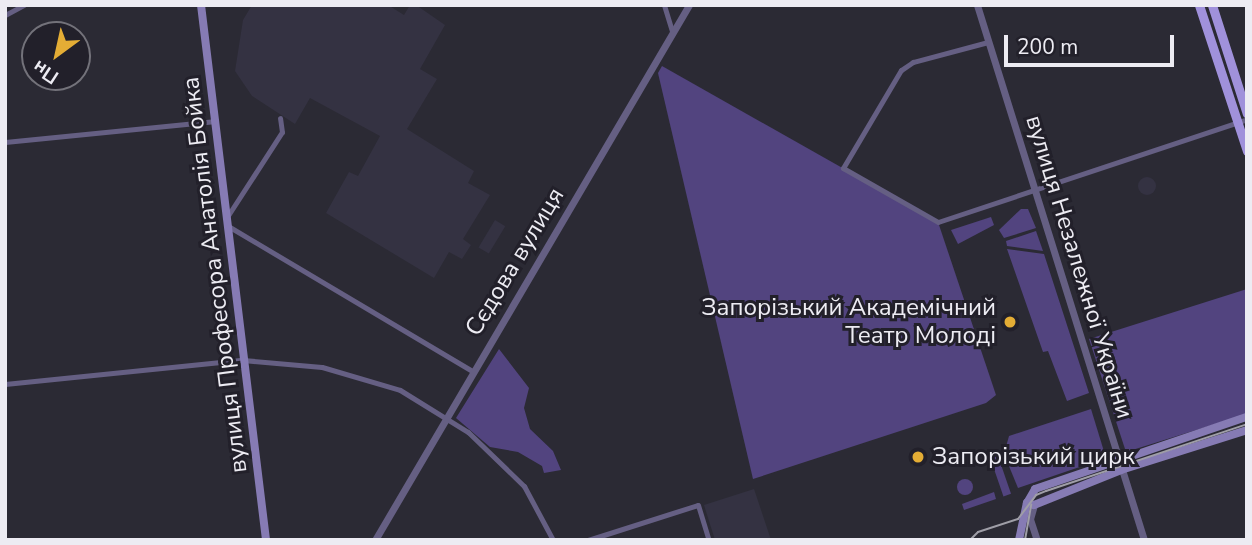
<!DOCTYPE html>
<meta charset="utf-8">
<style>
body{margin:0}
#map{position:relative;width:1252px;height:545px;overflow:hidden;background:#2b2a34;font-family:"Nunito Sans",sans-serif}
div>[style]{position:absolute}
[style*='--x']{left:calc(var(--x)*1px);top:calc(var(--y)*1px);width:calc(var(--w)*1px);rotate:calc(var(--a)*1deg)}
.built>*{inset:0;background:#343242;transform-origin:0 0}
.round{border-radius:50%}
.green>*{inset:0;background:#52447f;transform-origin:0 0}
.minor>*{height:5px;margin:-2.5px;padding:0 2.5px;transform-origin:2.5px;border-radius:2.5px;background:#655f83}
.tertiary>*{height:7px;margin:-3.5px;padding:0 3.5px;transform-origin:3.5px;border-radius:3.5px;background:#655f83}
.secondary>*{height:8px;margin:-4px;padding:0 4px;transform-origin:4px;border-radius:4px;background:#867bb4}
.primary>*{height:9px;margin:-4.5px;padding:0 4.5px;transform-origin:4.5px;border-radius:4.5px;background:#a091db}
.tram>*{height:2px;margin:-1px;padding:0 1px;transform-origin:1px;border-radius:1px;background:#9f9ea7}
.dots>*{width:19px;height:19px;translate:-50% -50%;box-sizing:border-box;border:4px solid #22202a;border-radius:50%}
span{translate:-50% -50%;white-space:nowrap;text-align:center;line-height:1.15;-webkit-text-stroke:6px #22202a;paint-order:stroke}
.street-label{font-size:24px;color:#edecf3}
.poi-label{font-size:24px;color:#edecf3}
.right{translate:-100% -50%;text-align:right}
.left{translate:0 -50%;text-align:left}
.frame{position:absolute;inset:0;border:7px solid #edecf3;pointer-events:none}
.north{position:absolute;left:21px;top:21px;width:70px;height:70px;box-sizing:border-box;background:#22202a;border:2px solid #73727a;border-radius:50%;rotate:213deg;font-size:19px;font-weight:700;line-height:28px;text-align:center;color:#edecf3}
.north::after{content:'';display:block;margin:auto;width:24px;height:32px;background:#e4ad35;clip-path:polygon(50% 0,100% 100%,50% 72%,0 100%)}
.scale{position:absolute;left:1004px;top:35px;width:170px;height:32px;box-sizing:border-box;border:4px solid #edecf3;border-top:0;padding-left:9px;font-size:21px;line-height:24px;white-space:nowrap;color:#edecf3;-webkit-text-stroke:5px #22202a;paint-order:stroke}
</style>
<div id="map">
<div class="built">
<div style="clip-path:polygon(252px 5px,388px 5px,404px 15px,410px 5px,416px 5px,445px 25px,420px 69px,437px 79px,407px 129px,474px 171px,468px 183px,490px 195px,463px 239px,471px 245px,462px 259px,449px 252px,434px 278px,326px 213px,349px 172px,358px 176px,380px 136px,310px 98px,295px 124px,252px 96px,235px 71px,243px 20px)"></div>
<div class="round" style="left:1138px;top:177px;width:18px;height:18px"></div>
<div style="left:495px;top:220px;width:12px;height:32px;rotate:31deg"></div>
<div style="clip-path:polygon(754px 489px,771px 540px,715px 540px,704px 505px)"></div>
</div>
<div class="green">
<div style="clip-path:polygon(662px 66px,938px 222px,996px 395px,986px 403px,753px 479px,658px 73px)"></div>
<div style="clip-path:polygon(1021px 209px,1028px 209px,1036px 228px,1004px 238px,999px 230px)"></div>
<div style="clip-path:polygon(991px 217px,994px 225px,958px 244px,951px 230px)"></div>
<div style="clip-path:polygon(1036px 231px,1043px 251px,1007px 246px,1006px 241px)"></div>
<div style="clip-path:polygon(1007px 249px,1044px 254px,1089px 393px,1067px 401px,1048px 351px,1043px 352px)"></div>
<div style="clip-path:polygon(1247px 289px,1247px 414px,1126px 452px,1089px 339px)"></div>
<div style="clip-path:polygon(499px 349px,529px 388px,524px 408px,530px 429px,553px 451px,561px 470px,544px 473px,542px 466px,518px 452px,490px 447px,456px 418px)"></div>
<div style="clip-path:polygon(1091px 409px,1106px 458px,1018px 488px,1004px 454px,1009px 436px)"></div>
<div style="left:998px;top:456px;width:40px;height:8px;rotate:71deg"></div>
<div class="round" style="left:957px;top:479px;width:16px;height:16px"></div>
<div style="clip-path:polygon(994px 492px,996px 499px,964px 510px,962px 504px)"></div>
</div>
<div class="minor">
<div style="--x:664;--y:5;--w:28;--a:73"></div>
<div style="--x:5;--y:15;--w:21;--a:-28"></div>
<div style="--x:988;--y:42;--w:78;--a:165.1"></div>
<div style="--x:913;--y:62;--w:14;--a:146"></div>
<div style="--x:901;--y:70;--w:114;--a:120.6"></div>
<div style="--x:843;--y:168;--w:109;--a:29.6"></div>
<div style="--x:938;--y:222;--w:326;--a:-18.4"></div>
<div style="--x:5;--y:142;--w:212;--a:-5.7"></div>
<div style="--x:227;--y:217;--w:101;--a:-57.1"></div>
<div style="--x:282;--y:132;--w:14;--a:-98"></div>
<div style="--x:228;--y:226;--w:284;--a:30.7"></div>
<div style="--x:5;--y:384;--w:239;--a:-5.8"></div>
<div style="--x:243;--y:360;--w:79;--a:5.1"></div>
<div style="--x:322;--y:367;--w:81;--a:16.4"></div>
<div style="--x:400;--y:390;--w:80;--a:31.7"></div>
<div style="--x:468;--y:432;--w:78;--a:44"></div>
<div style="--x:524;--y:486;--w:61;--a:61.8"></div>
<div style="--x:588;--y:540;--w:115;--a:-17.7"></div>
<div style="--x:698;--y:505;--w:37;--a:73"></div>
</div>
<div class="tertiary">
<div style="--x:977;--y:5;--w:560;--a:72.66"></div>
<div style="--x:1034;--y:505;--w:15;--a:106"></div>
<div style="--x:1030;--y:519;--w:22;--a:72"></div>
<div style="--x:375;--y:540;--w:620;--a:-59.59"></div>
</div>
<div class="secondary">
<div style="--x:201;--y:5;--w:539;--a:83.07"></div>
<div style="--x:1027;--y:503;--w:7;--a:16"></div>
<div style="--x:1034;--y:505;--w:94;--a:-21.9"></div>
<div style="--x:1121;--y:470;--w:132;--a:-17.6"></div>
<div style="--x:1019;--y:540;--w:38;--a:-78"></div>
<div style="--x:1027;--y:503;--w:16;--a:-60"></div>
<div style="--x:1035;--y:489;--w:224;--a:-18.8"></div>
</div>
<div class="primary">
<div style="--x:1199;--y:5;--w:154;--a:71.8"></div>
<div style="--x:1212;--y:5;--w:114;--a:72.2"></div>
</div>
<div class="tram">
<div style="--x:970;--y:540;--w:11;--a:-45"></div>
<div style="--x:978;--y:532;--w:42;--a:-18"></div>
<div style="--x:1018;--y:519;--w:30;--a:-53"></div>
<div style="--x:1036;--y:495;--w:11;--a:-22"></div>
<div style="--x:1046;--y:491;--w:212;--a:-18.4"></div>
<div style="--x:1025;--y:540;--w:36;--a:-80"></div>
</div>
<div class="dots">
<div style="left:1010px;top:322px;background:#e4ad35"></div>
<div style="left:918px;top:457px;background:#e4ad35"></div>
</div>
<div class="street-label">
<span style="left:515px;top:262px;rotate:-59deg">Сєдова вулиця</span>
<span style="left:1079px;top:267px;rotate:73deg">вулиця Незалежної України</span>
<span style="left:215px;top:275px;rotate:-97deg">вулиця Професора Анатолія Бойка</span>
</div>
<div class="poi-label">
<span class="right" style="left:996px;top:322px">Запорізький Академічний<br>Театр Молоді</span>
<span class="left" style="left:932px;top:457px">Запорізький цирк</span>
</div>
<div class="frame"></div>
<div class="north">Пн</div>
<div class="scale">200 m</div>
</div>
